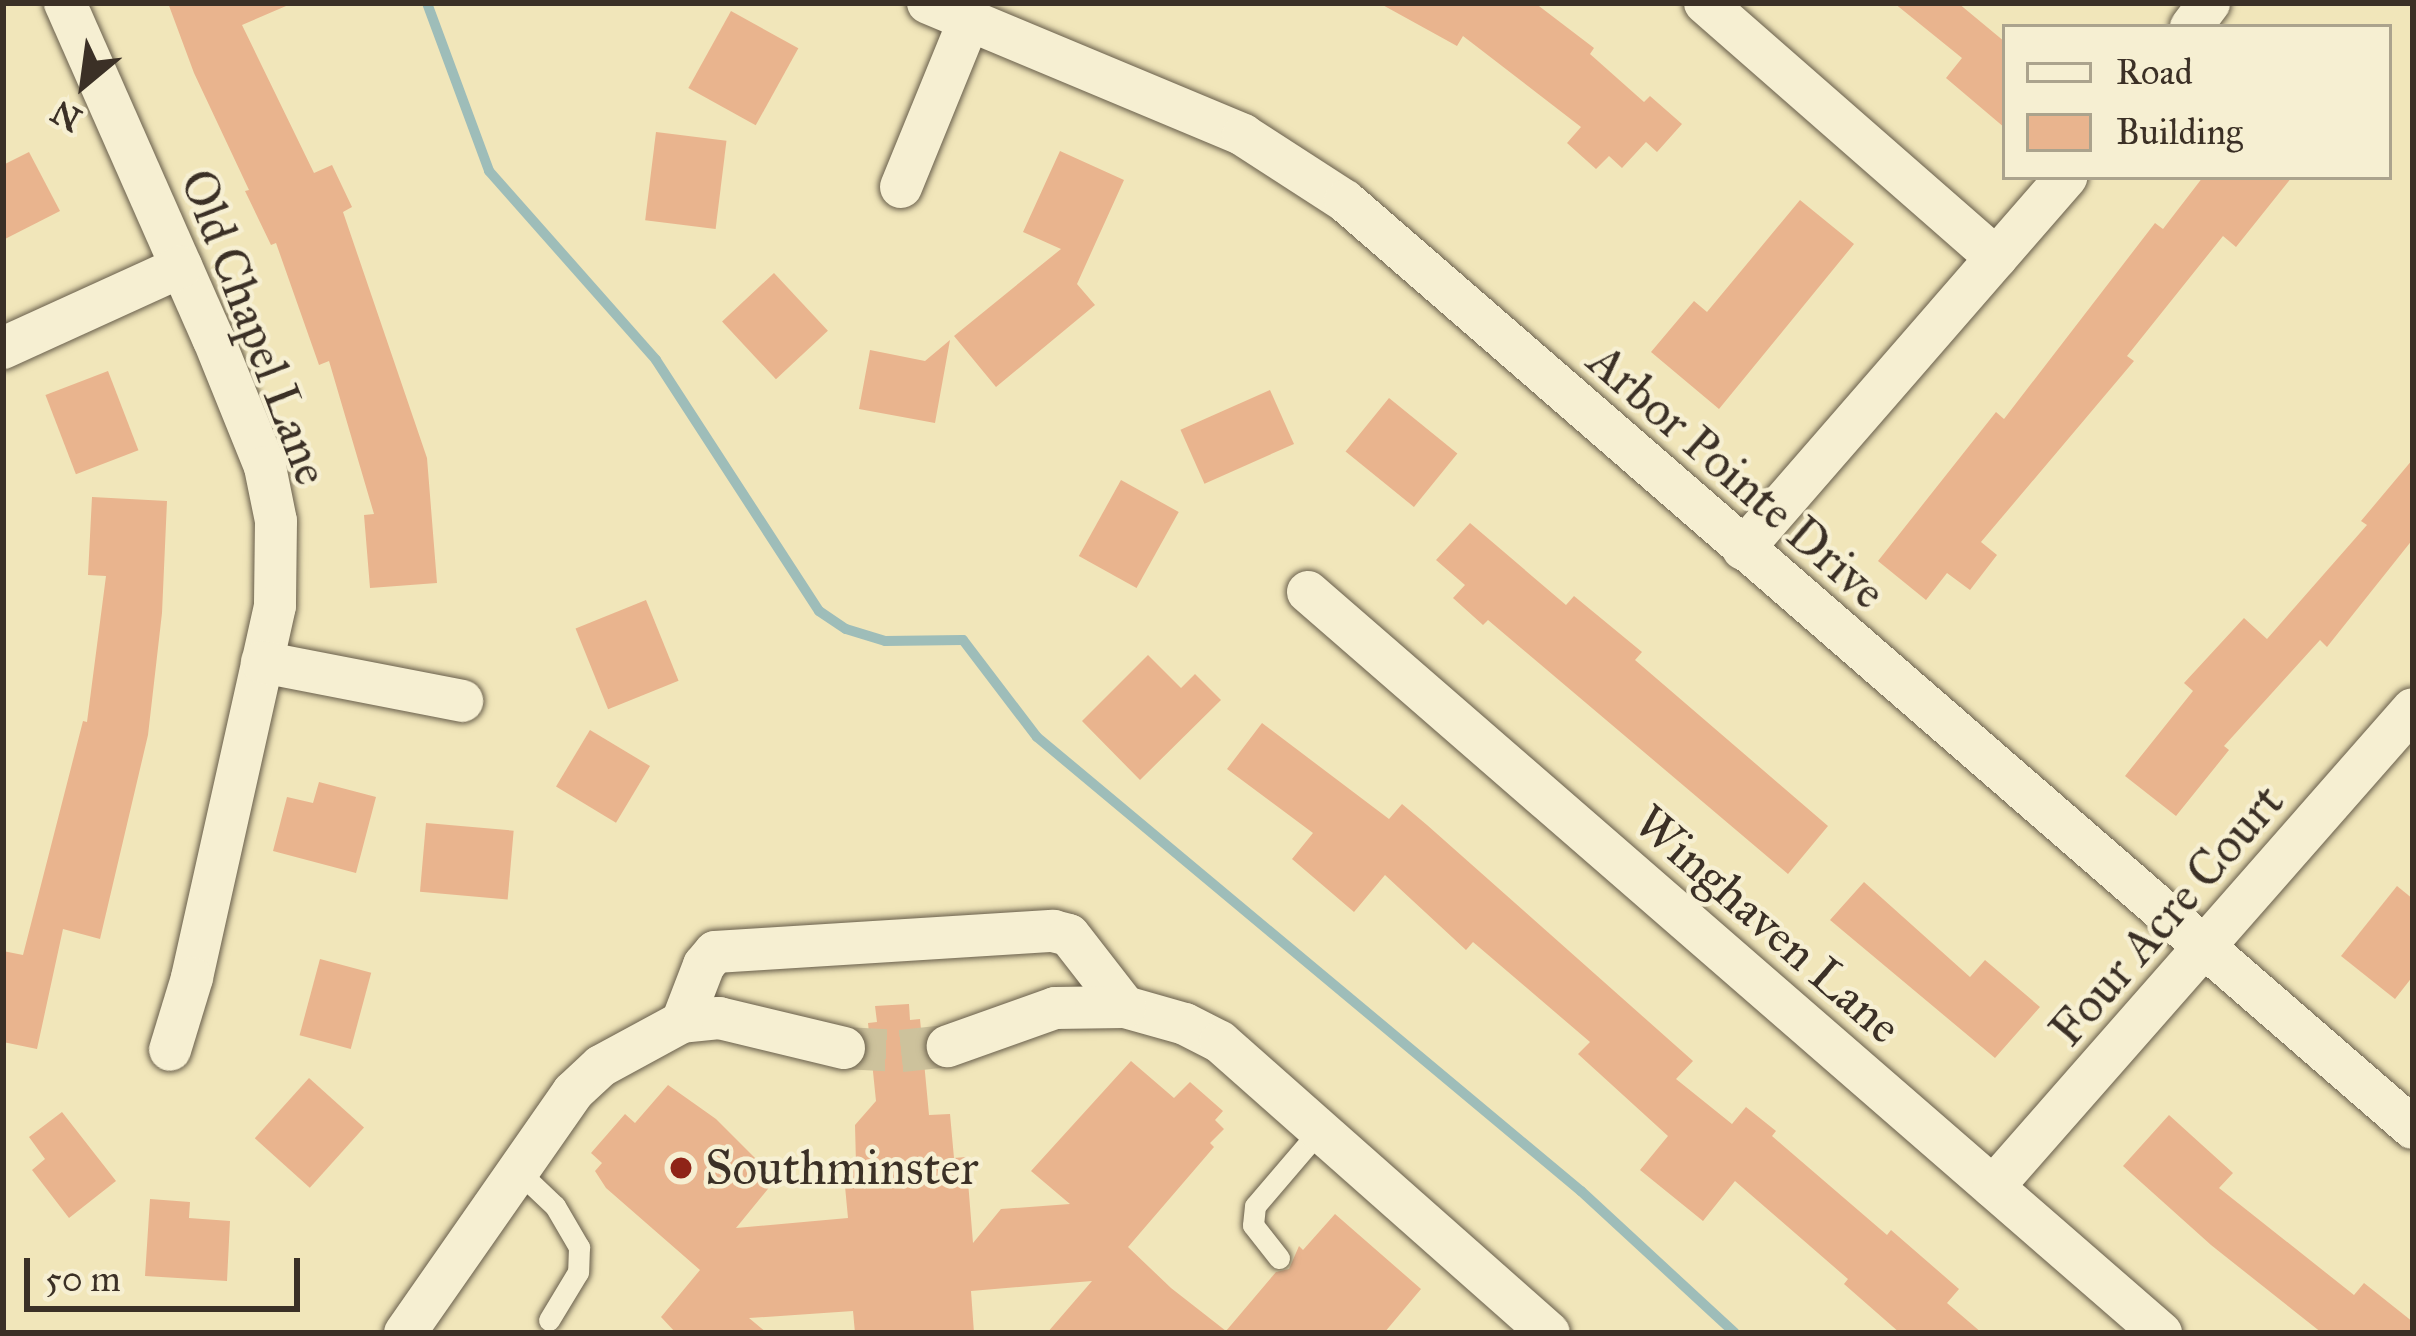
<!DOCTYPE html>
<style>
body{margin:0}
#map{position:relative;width:2416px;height:1336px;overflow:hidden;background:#f1e6ba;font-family:"IM FELL Great Primer",serif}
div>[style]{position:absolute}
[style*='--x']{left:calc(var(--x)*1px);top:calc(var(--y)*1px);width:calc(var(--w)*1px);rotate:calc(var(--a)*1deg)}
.stream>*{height:10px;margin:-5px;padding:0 5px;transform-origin:5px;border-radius:5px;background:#9ebdb9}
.building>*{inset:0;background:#e9b48e;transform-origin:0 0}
.street-tunnel>*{height:42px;margin-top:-21px;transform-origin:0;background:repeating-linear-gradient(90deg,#cdc29c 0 42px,transparent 0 63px)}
.roads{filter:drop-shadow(0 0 3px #685e4b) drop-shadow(0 0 3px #685e4b)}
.lane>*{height:21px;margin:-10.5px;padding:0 10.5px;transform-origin:10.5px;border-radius:10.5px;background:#f6efd2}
.street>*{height:42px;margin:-21px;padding:0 21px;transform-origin:21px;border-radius:21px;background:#f6efd2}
.dots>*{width:33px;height:33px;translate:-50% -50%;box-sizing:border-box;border:6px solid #f6efd2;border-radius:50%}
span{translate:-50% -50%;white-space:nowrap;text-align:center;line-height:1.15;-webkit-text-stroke:9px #f6efd2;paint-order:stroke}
.street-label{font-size:48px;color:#3b3026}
.poi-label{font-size:48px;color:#3b3026}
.left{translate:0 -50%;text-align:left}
.frame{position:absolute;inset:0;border:6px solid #3b3026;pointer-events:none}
.legend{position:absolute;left:2002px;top:24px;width:390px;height:156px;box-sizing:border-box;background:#f6efd2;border:3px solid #aba38d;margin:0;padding:15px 21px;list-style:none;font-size:36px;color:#3b3026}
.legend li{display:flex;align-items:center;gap:24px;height:60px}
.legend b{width:60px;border:3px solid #aba38d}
.north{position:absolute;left:24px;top:24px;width:120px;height:120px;-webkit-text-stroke:9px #f6efd2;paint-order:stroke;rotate:209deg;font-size:33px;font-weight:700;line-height:48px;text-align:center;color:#3b3026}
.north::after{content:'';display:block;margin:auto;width:42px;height:54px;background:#3b3026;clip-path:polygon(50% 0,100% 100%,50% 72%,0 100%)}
.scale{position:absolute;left:24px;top:1258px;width:276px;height:54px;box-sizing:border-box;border:6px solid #3b3026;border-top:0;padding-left:15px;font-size:36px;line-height:42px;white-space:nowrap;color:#3b3026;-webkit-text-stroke:9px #f6efd2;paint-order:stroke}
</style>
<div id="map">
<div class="stream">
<div style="--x:427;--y:3;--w:179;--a:69.7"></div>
<div style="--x:489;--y:171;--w:252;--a:48.5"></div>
<div style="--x:656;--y:360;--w:299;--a:57"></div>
<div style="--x:819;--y:611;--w:32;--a:34"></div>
<div style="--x:846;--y:629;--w:41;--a:17.1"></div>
<div style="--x:885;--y:641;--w:78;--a:-0.7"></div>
<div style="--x:963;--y:640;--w:122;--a:52.7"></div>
<div style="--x:1037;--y:737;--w:709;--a:39.85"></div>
<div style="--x:1581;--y:1191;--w:209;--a:42.7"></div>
</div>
<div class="building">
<div style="clip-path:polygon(168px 3px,293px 3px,242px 25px,314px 173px,332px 165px,352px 207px,343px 212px,427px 458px,437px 583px,370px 588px,364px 515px,374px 514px,329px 361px,319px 365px,276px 243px,271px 245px,245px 191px,249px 190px,194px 73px)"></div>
<div style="clip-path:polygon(1379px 3px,1535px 3px,1594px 48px,1590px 54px,1644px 102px,1650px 96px,1682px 124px,1657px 152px,1646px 142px,1622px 168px,1609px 156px,1596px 169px,1567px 143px,1581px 127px,1463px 36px,1457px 46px)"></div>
<div style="clip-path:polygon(1894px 3px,1958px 3px,2005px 42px,2005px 128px,1946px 78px,1962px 58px)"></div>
<div style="left:731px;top:11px;width:77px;height:88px;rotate:29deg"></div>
<div style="left:656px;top:132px;width:71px;height:89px;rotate:7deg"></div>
<div style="clip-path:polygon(1060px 151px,1124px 180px,1077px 284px,1095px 305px,996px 387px,954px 336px,1061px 249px,1023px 232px)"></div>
<div style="clip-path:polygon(29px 152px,60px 211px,3px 240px,3px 165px)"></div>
<div style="clip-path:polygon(2203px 177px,2292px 177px,2236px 247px,2223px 236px,2127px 356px,2134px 361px,1981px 542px,1997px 555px,1970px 590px,1947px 573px,1926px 600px,1878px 561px,1996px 412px,2004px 419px,2155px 223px,2163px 229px)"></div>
<div style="clip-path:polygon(1800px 200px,1854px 244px,1719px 409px,1651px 352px,1694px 301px,1707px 312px)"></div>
<div style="left:774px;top:273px;width:79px;height:71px;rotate:47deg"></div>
<div style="clip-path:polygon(950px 340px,935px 423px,859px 409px,870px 350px,925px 361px)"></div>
<div style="left:108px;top:371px;width:85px;height:67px;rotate:69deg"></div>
<div style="left:1270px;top:390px;width:59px;height:98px;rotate:66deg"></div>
<div style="left:1389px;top:398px;width:88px;height:69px;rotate:39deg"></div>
<div style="clip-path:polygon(2413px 459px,2413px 539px,2327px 647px,2320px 640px,2224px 746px,2229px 750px,2176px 816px,2125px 776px,2193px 691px,2184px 683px,2244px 618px,2267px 639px,2367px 525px,2361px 521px)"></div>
<div style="left:1121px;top:480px;width:66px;height:87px;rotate:29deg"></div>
<div style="clip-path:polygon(92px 497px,167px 501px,162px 613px,148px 735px,100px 939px,63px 929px,37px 1049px,3px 1042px,3px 951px,23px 955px,83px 721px,87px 722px,106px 576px,88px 575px)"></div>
<div style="clip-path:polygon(1470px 523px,1566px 605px,1574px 596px,1642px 652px,1635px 660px,1828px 826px,1788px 874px,1488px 620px,1483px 625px,1453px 598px,1465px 585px,1436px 560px)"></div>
<div style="left:646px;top:600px;width:87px;height:76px;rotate:68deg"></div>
<div style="clip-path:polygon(1148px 655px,1181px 688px,1195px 674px,1221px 700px,1140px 780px,1082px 721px)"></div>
<div style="clip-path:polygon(1262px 723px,1389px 819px,1402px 804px,1427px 825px,1693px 1061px,1676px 1079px,1732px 1124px,1746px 1107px,1776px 1131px,1772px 1136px,1887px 1235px,1891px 1230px,1959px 1289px,1947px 1303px,1982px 1333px,1900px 1333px,1844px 1284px,1848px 1279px,1735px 1181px,1703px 1221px,1640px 1170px,1668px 1136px,1578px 1054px,1590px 1042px,1473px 942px,1466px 950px,1385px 875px,1354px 912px,1292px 859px,1313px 833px,1227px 769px)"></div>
<div style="left:590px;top:730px;width:70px;height:66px;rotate:31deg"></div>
<div style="clip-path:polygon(319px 782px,376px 797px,356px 873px,273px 851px,287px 797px,313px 803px)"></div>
<div style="left:426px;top:823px;width:88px;height:69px;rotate:5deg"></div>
<div style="clip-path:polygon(1864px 882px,1970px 977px,1985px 960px,2040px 1007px,1995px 1058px,1830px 920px)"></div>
<div style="clip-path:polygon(2397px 886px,2413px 899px,2413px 976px,2395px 999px,2341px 956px)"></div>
<div style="left:320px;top:959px;width:53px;height:79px;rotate:15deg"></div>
<div style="clip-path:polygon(909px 1004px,910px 1020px,920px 1019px,929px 1115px,950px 1114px,954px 1158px,966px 1157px,973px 1243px,1001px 1209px,1070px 1204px,1031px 1171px,1131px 1061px,1174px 1098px,1190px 1082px,1223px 1111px,1215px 1120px,1224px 1129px,1210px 1143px,1214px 1147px,1128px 1247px,1171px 1288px,1226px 1331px,1276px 1272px,1289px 1269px,1299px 1246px,1303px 1250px,1335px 1214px,1421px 1289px,1384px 1333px,1047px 1333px,1092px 1281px,971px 1291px,974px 1333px,855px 1333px,853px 1311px,749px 1318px,767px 1333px,676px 1333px,661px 1317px,700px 1270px,606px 1188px,595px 1171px,602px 1163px,591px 1153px,625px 1114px,635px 1123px,668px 1085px,716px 1119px,776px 1179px,736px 1228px,848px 1218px,843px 1165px,856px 1164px,855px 1125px,876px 1101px,868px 1023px,877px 1022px,875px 1006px)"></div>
<div style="left:309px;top:1078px;width:74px;height:81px;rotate:42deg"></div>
<div style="clip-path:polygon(62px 1112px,116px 1181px,69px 1218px,32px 1170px,45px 1159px,29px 1137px)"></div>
<div style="clip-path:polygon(2169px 1115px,2233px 1173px,2219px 1188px,2354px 1295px,2364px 1283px,2413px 1322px,2413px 1333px,2322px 1333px,2211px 1245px,2123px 1166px)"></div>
<div style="clip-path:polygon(150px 1199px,190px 1202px,189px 1218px,230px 1221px,227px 1281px,145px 1276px)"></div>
</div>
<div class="street-tunnel">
<div style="--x:844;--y:1048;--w:57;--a:3"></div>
<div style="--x:901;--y:1051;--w:47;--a:-6.1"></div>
</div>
<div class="roads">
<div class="lane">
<div style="--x:518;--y:1171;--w:51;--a:43.4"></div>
<div style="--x:555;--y:1206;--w:48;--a:59.7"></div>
<div style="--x:579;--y:1247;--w:25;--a:92"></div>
<div style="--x:578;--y:1272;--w:56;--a:121.1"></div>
<div style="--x:1279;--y:1258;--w:42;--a:-128.2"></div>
<div style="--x:1253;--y:1225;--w:19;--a:-84"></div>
<div style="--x:1255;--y:1206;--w:100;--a:-49.5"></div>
</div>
<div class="street">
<div style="--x:65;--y:3;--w:366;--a:66.2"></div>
<div style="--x:213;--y:338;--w:139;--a:68"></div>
<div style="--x:265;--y:467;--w:55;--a:78.5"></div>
<div style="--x:276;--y:521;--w:85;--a:90.7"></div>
<div style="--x:275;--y:606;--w:381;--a:102.6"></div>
<div style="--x:192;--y:978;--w:75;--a:107"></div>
<div style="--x:928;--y:3;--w:342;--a:22.7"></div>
<div style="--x:1243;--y:135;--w:121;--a:32.9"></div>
<div style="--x:1345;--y:201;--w:1414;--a:40.96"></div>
<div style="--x:1705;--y:3;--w:387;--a:41.2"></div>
<div style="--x:2191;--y:27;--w:30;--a:-53"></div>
<div style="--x:901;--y:187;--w:180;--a:-67.8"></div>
<div style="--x:3;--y:348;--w:196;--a:-24.5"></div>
<div style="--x:1743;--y:549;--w:493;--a:-49"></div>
<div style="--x:1308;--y:592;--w:1130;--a:40.98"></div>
<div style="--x:262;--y:662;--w:204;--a:11"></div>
<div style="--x:1125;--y:1007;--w:62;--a:15.8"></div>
<div style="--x:1185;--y:1024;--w:39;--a:27"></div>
<div style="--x:1220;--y:1042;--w:439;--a:41.5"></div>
<div style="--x:844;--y:1048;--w:129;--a:-166.5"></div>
<div style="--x:719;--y:1018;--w:37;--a:174"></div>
<div style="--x:682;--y:1022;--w:61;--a:-68.9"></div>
<div style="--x:704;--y:965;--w:17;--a:-50"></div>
<div style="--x:715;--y:952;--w:339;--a:-3.6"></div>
<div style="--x:1053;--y:931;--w:16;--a:14"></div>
<div style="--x:1069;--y:935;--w:91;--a:52.1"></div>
<div style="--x:1125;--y:1007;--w:70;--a:179.2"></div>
<div style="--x:1055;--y:1008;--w:114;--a:160.4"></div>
<div style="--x:1993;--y:1187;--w:636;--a:-48.7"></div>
<div style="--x:405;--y:1333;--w:294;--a:-55.1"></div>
<div style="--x:573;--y:1092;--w:38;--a:-43"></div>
<div style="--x:601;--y:1066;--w:92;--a:-28.5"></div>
</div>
</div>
<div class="dots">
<div style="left:681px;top:1168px;background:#8f2418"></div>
</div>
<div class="street-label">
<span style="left:255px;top:327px;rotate:69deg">Old Chapel Lane</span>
<span style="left:1737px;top:476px;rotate:41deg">Arbor Pointe Drive</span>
<span style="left:2166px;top:915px;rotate:-49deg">Four Acre Court</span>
<span style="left:1768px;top:924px;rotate:41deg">Winghaven Lane</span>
</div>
<div class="poi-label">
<span class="left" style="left:705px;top:1168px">Southminster</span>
</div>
<div class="frame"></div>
<ul class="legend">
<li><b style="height:15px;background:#f6efd2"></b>Road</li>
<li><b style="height:33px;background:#e9b48e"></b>Building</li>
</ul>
<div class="north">N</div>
<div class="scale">50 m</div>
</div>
